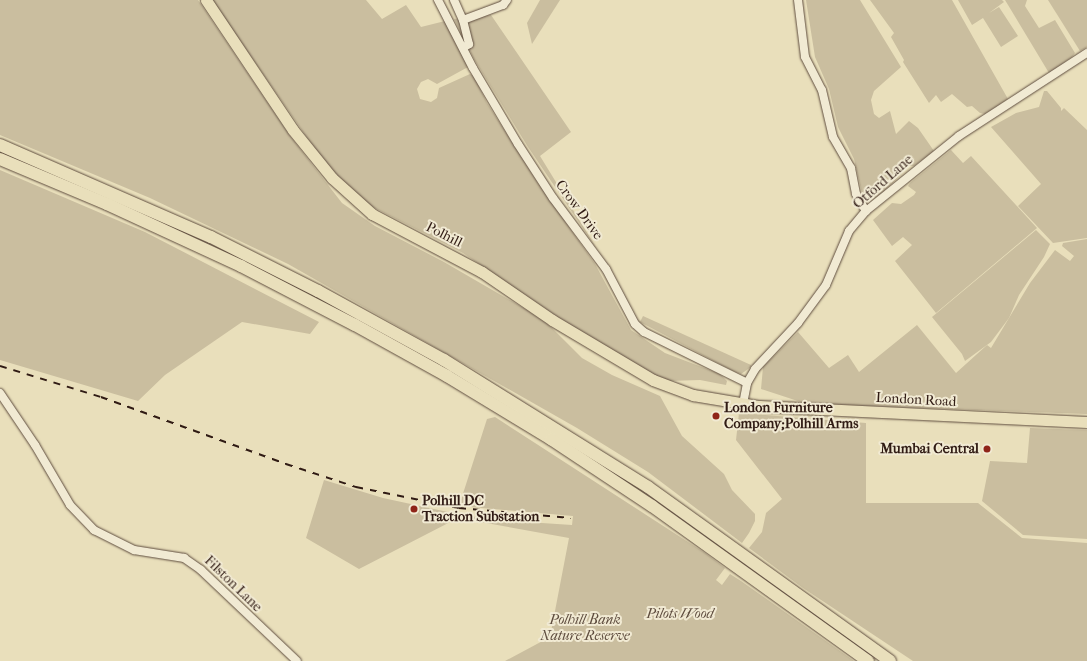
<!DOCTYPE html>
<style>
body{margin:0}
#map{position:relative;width:1087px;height:661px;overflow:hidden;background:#e9dfbb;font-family:"IM FELL French Canon",serif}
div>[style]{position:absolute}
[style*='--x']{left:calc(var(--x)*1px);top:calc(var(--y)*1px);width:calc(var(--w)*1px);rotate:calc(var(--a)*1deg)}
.green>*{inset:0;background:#cabe9f}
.roads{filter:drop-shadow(0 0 1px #5e4c3e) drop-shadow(0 0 1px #5e4c3e)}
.minor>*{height:8px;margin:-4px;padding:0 4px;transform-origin:4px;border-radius:4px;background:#f1ead3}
.major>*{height:11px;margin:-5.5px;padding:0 5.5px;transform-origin:5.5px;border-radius:5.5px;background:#e9dfbb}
.highway>*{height:12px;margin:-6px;padding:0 6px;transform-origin:6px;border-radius:6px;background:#e9dfbb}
.rail>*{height:1.5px;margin-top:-0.75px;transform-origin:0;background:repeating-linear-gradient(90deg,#301b14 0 7px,transparent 0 14px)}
.dots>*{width:11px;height:11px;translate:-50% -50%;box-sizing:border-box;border:2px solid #f1ead3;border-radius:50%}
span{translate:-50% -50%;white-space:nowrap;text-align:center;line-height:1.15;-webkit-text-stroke:4px #f1ead3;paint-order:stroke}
.street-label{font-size:14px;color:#301b14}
.poi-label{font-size:14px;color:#301b14;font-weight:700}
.left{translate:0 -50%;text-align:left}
.right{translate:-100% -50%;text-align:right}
.park-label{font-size:14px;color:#5e4c3e;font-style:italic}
</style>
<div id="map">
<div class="green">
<div style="clip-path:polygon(0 0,198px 0,290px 136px,342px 203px,375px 226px,444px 262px,527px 310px,549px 325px,582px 358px,612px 375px,660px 396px,682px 436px,724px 474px,732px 490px,755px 514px,755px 521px,749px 533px,742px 543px,648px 472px,577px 428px,288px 264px,150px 198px,0 135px)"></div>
<div style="clip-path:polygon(212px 0,366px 0,382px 19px,406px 5px,421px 27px,445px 21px,468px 67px,437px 84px,428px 79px,421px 82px,417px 89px,420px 99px,431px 102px,437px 98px,439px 88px,470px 74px,474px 76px,487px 103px,538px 183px,595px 264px,631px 330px,665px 353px,720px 374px,727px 381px,726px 385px,700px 380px,668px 381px,653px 375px,571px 326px,463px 253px,365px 203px,326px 165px)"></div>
<div style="clip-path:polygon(540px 0,560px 0,532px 44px,527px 23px)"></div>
<div style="clip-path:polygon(806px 0,860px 0,901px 67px,874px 91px,871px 100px,874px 114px,879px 118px,890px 111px,896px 134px,909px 121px,918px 128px,934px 151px,914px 166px,909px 166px,883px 193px,869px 202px,864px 202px,854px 159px,838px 127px,829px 89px,815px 57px)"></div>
<div style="clip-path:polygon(870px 0,952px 0,1008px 99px,985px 114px,980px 113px,972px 106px,967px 107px,952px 94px,941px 102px,936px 95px,929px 103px,903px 62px,904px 60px,891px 37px,894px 33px)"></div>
<div style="clip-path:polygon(958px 0,1002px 0,1004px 2px,989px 13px,999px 7px,1018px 36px,1001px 47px,983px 18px,972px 25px)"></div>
<div style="clip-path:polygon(1005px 0,1027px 0,1025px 6px,1039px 28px,1055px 20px,1075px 53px,1072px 57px,1049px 73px)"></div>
<div style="clip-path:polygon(1048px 0,1087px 0,1087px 47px,1080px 51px)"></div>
<div style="clip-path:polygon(491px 15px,571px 132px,540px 156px,597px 249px,528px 147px,474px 59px,454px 19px)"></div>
<div style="clip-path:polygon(1044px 91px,1047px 91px,1061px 108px,1061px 111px,1064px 108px,1087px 130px,1087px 238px,1053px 243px,1018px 206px,1041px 184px,991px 127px,1016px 113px,1039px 107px)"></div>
<div style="clip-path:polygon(951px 150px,963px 163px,971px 156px,1037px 228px,936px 313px,895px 261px,912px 245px,903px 237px,892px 246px,873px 220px,892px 203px,901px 204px,914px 195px,916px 192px,908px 186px,910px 183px)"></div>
<div style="clip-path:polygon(0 170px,145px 232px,319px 322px,310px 334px,242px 322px,165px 375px,138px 401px,0 360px)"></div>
<div style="clip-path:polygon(1036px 230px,1050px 244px,1044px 257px,1019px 295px,1009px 318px,991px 342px,965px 361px,962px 354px,932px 317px)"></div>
<div style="clip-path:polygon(1087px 239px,1087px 414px,807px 404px,761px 389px,763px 367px,798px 332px,829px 368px,848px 355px,859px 372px,917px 325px,956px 373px,987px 345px,991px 348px,1030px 283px,1055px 250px,1070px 261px,1074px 256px,1062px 246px,1063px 243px)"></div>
<div style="clip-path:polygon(643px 316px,751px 365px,751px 367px,741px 374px,733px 371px,640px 322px)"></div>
<div style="clip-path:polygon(739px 413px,866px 423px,866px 503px,978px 503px,1022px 538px,1087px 543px,1087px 661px,913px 661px,803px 588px,749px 548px,762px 532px,766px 513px,782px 499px,736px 440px)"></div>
<div style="clip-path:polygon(495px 417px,705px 553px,725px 568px,716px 580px,722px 585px,730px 574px,741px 581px,854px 661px,505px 661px,550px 637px,569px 538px,458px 518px,359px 569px,306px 538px,324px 480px,383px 498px,457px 514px,497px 520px,572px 525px,573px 516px,459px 506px,487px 419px)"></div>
<div style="clip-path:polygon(1030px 428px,1087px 430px,1087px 539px,1023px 535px,982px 501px,990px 461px,1027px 463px)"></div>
</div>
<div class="roads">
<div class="minor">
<div style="--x:438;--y:0;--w:76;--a:62.8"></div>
<div style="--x:473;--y:68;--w:88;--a:59.4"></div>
<div style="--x:518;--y:144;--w:64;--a:57.1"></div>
<div style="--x:553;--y:198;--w:89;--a:53.3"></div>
<div style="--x:606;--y:269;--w:62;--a:62.2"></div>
<div style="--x:635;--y:324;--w:12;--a:42"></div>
<div style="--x:644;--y:332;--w:115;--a:26.3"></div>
<div style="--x:454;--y:0;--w:22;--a:66"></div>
<div style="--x:463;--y:20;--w:25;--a:76"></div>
<div style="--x:469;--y:44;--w:7;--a:146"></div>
<div style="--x:798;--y:0;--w:57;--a:83"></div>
<div style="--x:805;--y:57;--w:37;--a:63"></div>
<div style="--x:822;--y:90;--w:48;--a:76.8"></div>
<div style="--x:833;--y:137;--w:36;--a:60"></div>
<div style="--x:851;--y:168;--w:26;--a:79"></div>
<div style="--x:856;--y:194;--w:20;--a:60"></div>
<div style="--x:463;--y:20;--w:43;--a:-20.6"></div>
<div style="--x:503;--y:5;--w:6;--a:-51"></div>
<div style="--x:0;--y:393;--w:63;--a:56.1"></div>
<div style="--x:35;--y:445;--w:69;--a:59.7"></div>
<div style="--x:70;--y:505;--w:35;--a:46"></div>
<div style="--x:94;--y:530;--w:45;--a:26.6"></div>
<div style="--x:134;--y:550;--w:51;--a:9.1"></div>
<div style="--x:184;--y:558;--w:21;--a:35"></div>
<div style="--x:201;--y:570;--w:132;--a:43.5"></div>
<div style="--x:743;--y:404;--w:21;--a:-79"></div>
<div style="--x:747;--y:383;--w:16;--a:-60"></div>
<div style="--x:755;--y:369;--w:63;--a:-46.9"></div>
<div style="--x:798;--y:323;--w:47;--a:-53.6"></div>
<div style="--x:826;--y:285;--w:59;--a:-66.9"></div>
<div style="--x:849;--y:231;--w:26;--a:-50"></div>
<div style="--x:866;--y:211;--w:119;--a:-38.9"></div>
<div style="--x:959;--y:136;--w:153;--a:-33"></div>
</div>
<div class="major">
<div style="--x:206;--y:0;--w:156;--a:56.2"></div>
<div style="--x:293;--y:130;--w:62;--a:50.9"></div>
<div style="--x:332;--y:178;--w:54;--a:42"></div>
<div style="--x:372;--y:214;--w:124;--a:27.8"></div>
<div style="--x:482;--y:272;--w:85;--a:34.4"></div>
<div style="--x:552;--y:320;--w:117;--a:30.7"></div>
<div style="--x:653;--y:380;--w:43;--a:20.6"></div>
<div style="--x:693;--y:395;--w:67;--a:9.5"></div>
<div style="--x:759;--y:406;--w:328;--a:2.8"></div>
</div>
<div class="highway">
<div style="--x:0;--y:145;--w:230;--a:23.6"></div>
<div style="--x:211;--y:237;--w:120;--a:26.8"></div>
<div style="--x:318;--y:291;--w:144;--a:28.7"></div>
<div style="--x:444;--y:360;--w:240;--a:31.9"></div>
<div style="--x:648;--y:487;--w:298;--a:35.7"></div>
<div style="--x:0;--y:159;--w:116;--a:22.8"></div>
<div style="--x:107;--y:204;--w:148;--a:24.8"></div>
<div style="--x:241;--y:266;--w:128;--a:27.4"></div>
<div style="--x:355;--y:325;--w:105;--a:29"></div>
<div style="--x:447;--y:376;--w:122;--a:31.2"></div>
<div style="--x:551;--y:439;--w:121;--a:33.6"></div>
<div style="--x:652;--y:506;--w:266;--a:35.7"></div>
</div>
</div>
<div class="rail">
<div style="--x:0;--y:366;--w:106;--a:17.1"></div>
<div style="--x:101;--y:397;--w:197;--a:19.9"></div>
<div style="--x:286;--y:464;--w:74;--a:18.2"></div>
<div style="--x:356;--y:487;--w:105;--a:11.5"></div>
<div style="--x:459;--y:508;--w:112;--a:5.1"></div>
</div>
<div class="dots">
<div style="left:716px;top:416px;background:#8f2418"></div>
<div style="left:987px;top:449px;background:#8f2418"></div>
<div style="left:414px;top:509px;background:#8f2418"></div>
</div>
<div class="street-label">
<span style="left:883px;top:182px;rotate:-41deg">Otford Lane</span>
<span style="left:579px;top:210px;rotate:54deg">Crow Drive</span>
<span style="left:444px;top:235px;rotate:27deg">Polhill</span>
<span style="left:916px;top:400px;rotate:3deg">London Road</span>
<span style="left:233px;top:584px;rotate:44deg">Filston Lane</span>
</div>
<div class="poi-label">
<span class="left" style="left:724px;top:416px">London Furniture<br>Company;Polhill Arms</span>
<span class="right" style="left:979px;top:449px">Mumbai Central</span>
<span class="left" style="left:422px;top:509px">Polhill DC<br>Traction Substation</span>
</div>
<div class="park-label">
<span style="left:680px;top:614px">Pilots Wood</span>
<span style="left:585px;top:628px">Polhill Bank<br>Nature Reserve</span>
</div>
</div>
